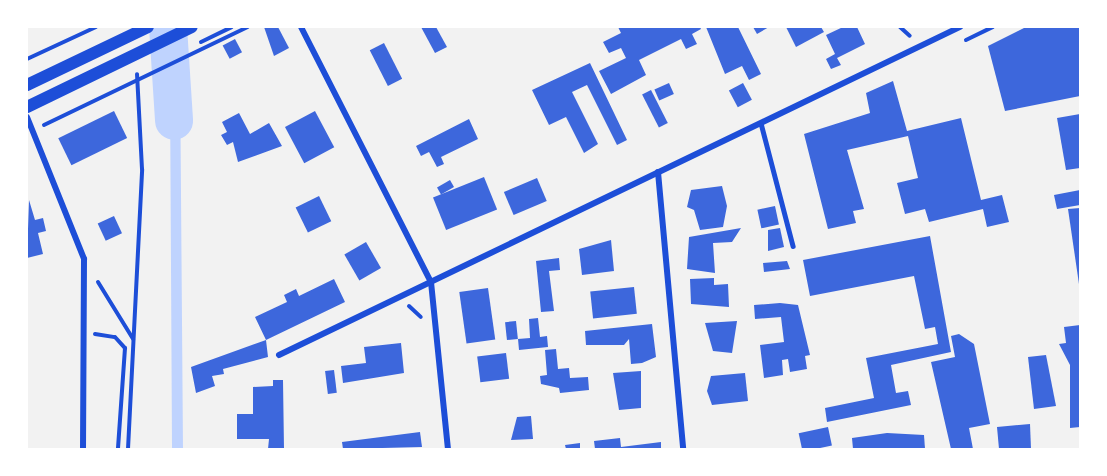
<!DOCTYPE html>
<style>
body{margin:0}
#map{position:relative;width:1107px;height:476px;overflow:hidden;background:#f2f2f2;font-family:"Sofia Sans Condensed",sans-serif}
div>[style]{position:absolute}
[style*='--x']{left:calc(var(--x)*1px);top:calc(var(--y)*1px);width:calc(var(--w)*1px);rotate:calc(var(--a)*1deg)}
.water>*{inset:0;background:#bfd3fe}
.river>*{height:38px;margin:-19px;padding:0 19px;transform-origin:19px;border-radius:19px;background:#bfd3fe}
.building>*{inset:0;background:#3d67dc;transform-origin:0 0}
.path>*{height:4px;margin:-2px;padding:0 2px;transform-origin:2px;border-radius:2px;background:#1d4ed8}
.service>*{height:4.5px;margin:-2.25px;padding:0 2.25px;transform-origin:2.25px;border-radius:2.25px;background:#1d4ed8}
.minor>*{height:6px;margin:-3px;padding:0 3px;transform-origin:3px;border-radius:3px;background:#1d4ed8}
.secondary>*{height:12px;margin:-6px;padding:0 6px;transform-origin:6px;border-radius:6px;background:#1d4ed8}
span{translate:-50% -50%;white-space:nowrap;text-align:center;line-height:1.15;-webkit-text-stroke:4.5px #fff;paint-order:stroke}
.frame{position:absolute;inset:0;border:28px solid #fff;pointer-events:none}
</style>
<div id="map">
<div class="water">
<div style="clip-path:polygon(180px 65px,183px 449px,172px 449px,170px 87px,165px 72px)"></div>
</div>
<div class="river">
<div style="--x:168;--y:27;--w:94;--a:86.3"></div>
</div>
<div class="building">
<div style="clip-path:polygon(264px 27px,278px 27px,289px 48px,274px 56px)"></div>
<div style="clip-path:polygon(421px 27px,436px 27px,447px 47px,435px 53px)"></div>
<div style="clip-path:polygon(618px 27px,700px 27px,701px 29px,692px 34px,697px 44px,686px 49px,681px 39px,639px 60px,646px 75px,611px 94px,599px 71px,626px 58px,621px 48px,609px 53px,603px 42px,621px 33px)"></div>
<div style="clip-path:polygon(706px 27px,738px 27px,761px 74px,749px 80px,742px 66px,725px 74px)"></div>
<div style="clip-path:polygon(753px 27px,769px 27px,757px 34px)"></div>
<div style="clip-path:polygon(786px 27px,821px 27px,824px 32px,796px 47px)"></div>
<div style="clip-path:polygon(843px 27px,857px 27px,865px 44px,837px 58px,841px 65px,831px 69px,826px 59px,835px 54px,826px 35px)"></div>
<div style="clip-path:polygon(1026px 27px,1080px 27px,1080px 96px,1005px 111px,988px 46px)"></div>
<div style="left:235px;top:39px;width:15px;height:14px;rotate:62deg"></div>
<div style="left:384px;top:43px;width:40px;height:16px;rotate:63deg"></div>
<div style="clip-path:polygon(590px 63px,627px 140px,617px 145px,587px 85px,572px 92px,598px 144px,584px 153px,566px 117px,549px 125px,532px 90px)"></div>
<div style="clip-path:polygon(893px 81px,907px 131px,961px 118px,981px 200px,1002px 195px,1009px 222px,987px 227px,983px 209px,929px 222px,925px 209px,905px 214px,897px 183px,918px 178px,908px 136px,847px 150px,864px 209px,853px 211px,856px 223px,828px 229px,804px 134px,870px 113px,866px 93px)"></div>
<div style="left:669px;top:83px;width:12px;height:16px;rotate:66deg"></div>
<div style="left:743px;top:83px;width:19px;height:16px;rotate:62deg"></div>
<div style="left:651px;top:90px;width:37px;height:10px;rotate:63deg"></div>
<div style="left:114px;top:111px;width:30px;height:62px;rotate:64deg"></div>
<div style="left:315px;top:111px;width:41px;height:34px;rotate:62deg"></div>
<div style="clip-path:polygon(239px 113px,250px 134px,269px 123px,282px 146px,238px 162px,233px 142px,227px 145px,221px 135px,227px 132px,222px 122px)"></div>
<div style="clip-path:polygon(1080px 114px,1080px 168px,1066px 170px,1057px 118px)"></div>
<div style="clip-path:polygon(469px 119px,478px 139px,441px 157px,444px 164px,437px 167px,429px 152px,421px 156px,416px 146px)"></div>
<div style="left:484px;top:177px;width:35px;height:55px;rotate:68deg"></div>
<div style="left:537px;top:178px;width:25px;height:36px;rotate:67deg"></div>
<div style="left:450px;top:180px;width:8px;height:15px;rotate:60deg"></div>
<div style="clip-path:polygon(722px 186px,727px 206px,723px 227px,700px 230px,694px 210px,687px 207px,691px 190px)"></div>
<div style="clip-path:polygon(1080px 190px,1080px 205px,1057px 209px,1054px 195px)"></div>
<div style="left:319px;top:196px;width:28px;height:26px;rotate:64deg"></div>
<div style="clip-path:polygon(29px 200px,35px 220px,43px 218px,46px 231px,38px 233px,43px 254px,27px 258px)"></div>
<div style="left:775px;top:206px;width:19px;height:18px;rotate:78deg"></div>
<div style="clip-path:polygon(1080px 208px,1080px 284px,1079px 284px,1068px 209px)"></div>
<div style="left:114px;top:216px;width:19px;height:18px;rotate:65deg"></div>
<div style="clip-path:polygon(741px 228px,732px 242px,713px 243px,715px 273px,687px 269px,689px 237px)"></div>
<div style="clip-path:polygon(780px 228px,784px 247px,768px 251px,768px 230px)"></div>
<div style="clip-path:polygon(930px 236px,951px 352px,891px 365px,896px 393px,908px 391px,911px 405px,827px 422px,825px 408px,874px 398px,866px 358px,938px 344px,935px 327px,925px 329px,914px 276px,810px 296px,803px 260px)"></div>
<div style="clip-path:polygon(611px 240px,614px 271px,582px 275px,579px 249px)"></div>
<div style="left:366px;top:242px;width:30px;height:25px;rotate:60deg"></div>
<div style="clip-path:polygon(559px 258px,560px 270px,549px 271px,554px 311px,541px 312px,536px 261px)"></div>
<div style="clip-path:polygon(787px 261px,790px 269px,764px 272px,763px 263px)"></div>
<div style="clip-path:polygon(714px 278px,714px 285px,728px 284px,729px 307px,691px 304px,690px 279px)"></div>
<div style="clip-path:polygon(334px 279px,345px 302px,266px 340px,255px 317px,287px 302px,284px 295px,296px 289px,299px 296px)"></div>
<div style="left:634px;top:287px;width:27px;height:44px;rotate:84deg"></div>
<div style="left:488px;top:288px;width:52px;height:29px;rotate:82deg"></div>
<div style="clip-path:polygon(780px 303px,798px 305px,810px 355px,805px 356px,807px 369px,790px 372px,788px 359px,782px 360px,783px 375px,764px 378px,760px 345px,784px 342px,781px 317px,755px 319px,754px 305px)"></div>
<div style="clip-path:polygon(538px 318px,540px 337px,547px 336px,548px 347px,519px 350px,518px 339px,530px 338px,529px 319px)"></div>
<div style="left:516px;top:321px;width:18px;height:11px;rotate:84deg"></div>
<div style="clip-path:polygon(737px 321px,732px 353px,713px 351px,705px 323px)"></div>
<div style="clip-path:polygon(652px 324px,656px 357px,642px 363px,631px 364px,629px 339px,624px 345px,586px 345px,585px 331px)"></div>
<div style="clip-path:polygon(1080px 325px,1080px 427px,1070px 428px,1070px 365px,1059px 344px,1066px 343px,1064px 327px)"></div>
<div style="clip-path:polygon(959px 334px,974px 344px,990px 424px,969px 428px,973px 449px,951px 449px,931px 362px,955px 357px,951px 336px)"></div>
<div style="clip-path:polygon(266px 340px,268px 357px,223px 369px,224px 374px,212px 376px,215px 386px,196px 393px,191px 367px)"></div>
<div style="clip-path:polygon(401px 343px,404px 373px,343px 383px,341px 366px,366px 363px,364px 347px)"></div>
<div style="clip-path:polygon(556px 349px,558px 369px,569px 368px,570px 378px,588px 377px,589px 390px,560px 393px,559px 388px,541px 384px,540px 376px,547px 375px,545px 350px)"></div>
<div style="left:506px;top:353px;width:26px;height:29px;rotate:83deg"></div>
<div style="clip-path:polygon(1046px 355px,1056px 406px,1034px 409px,1028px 357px)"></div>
<div style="left:334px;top:370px;width:23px;height:9px;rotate:83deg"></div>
<div style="clip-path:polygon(641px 371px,641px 408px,619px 410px,613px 373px)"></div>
<div style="clip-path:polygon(745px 373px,748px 401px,712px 405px,707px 391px,711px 376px)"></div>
<div style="clip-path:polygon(273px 380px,283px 380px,284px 449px,268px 449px,269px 439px,237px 439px,237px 414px,253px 414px,253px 387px,273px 386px)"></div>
<div style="clip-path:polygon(531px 416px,533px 439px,511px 440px,517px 417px)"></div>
<div style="clip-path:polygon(1030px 424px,1031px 449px,999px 449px,997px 427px)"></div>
<div style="left:828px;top:427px;width:19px;height:30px;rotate:78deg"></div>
<div style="clip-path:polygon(420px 432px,422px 447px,343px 449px,342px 442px)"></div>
<div style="clip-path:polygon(887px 433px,924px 435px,925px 449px,853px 449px,852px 438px)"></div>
<div style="clip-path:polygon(620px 438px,621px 447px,661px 442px,661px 449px,595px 449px,594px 441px)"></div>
<div style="clip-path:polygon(580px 443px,580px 449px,566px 449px,565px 445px)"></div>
</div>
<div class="path">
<div style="--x:900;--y:27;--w:13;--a:42"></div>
<div style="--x:966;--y:40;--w:30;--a:-26"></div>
<div style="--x:201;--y:42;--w:34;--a:-26"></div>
<div style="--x:27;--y:59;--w:76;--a:-24.9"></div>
<div style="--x:44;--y:125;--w:226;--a:-25.7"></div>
<div style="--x:98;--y:282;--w:67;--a:58.4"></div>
<div style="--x:409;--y:306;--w:16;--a:43"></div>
<div style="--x:95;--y:334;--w:20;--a:9"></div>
<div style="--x:115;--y:337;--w:15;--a:48"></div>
<div style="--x:125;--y:348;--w:101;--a:94"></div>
<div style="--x:128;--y:449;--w:280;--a:-87.1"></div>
<div style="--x:142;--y:169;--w:95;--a:-93"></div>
</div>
<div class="service">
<div style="--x:761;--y:123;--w:127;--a:75.4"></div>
</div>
<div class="minor">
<div style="--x:301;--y:27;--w:286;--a:63"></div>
<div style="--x:431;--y:282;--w:168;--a:84.2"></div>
<div style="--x:27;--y:117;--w:153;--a:68.1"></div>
<div style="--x:84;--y:259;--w:190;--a:90.3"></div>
<div style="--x:658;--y:172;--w:278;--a:84.8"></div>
<div style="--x:279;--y:355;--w:756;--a:-25.72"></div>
</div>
<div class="secondary">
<div style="--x:27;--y:85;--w:134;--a:-25.6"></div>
<div style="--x:27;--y:107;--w:183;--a:-25.9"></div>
</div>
<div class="frame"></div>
</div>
